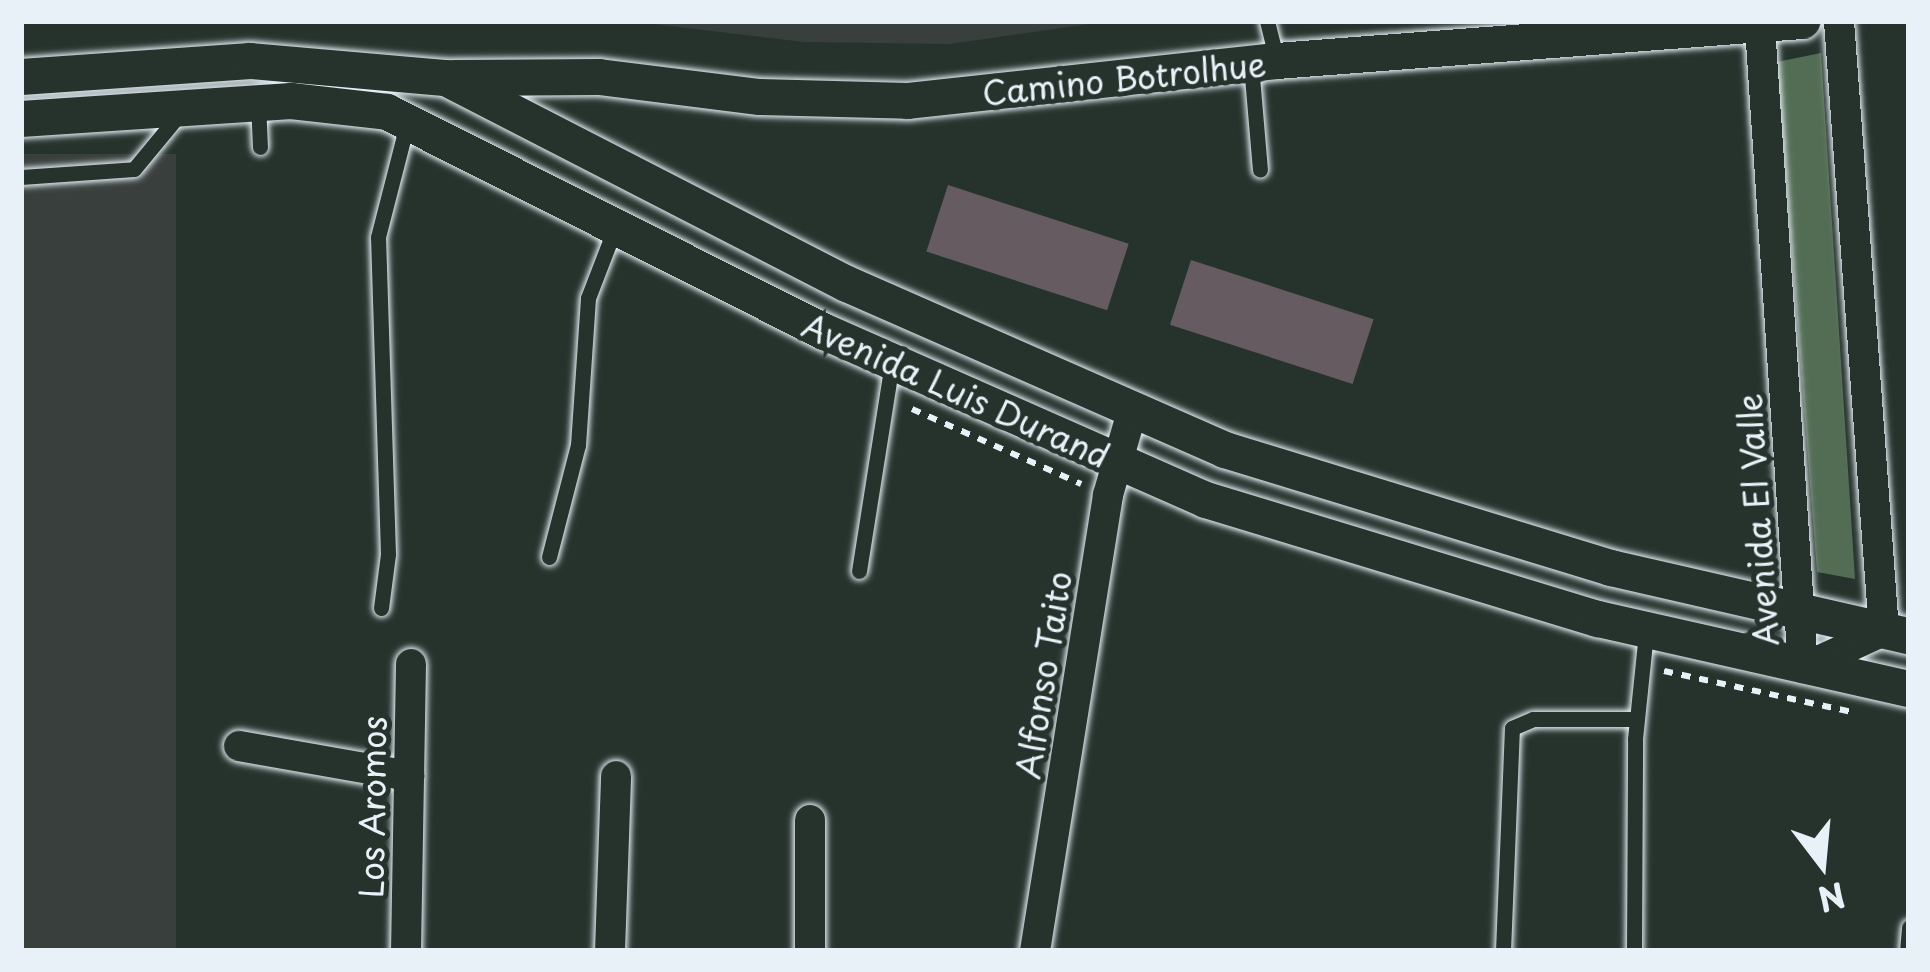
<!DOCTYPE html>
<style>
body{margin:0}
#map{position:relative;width:1930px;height:972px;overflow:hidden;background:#26332d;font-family:"Playpen Sans",sans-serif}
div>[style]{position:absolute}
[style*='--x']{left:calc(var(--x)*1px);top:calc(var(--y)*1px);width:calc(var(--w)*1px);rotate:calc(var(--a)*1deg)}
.built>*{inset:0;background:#393f3c;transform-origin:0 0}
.green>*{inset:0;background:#536d54}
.building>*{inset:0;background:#655b60;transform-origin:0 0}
.path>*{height:6px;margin-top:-3px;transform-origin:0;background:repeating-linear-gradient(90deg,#e8f1f8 0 9px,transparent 0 18px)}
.roads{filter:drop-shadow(0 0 3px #e8f1f8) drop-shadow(0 0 3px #e8f1f8)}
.service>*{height:15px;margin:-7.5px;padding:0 7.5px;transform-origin:7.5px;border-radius:7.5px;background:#26332d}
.minor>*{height:30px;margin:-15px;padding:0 15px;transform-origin:15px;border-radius:15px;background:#26332d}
.tertiary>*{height:36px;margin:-18px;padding:0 18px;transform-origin:18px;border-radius:18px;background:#26332d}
span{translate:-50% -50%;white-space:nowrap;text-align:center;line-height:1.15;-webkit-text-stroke:10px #26332d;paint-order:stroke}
.street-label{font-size:33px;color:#e8f1f8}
.frame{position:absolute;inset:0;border:24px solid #e8f1f8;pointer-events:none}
.north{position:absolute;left:1762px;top:804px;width:120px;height:120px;-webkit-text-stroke:9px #26332d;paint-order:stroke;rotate:164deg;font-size:33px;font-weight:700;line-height:48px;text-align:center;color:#e8f1f8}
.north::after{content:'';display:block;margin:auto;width:42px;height:54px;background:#e8f1f8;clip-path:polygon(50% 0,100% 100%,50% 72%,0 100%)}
</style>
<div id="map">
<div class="built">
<div style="clip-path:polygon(628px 21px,1110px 21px,949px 44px,804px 42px)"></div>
<div style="left:176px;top:154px;width:797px;height:155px;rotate:90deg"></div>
</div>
<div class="green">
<div style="clip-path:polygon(1821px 53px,1855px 579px,1817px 572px,1777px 62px)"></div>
</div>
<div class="building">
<div style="left:948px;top:185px;width:190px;height:70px;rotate:18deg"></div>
<div style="left:1191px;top:260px;width:192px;height:68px;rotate:18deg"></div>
</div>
<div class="path">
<div style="--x:912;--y:409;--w:185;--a:23.9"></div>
<div style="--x:1664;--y:671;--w:197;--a:12.3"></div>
</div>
<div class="roads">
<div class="service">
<div style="--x:1267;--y:21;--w:38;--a:76"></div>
<div style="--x:1251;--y:65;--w:105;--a:85.1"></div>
<div style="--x:258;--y:103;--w:44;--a:87.4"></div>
<div style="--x:21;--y:177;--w:113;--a:-4"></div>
<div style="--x:134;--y:169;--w:75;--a:-50.4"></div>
<div style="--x:549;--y:557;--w:116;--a:-75.5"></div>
<div style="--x:578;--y:445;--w:147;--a:-86.1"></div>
<div style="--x:588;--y:298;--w:75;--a:-68.9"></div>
<div style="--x:859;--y:571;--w:212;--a:-81"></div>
<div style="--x:381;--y:608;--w:54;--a:-82.6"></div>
<div style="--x:388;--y:554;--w:317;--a:-91.8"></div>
<div style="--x:378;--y:237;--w:117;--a:-75.6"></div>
<div style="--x:1503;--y:951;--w:223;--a:-87.7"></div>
<div style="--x:1512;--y:728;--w:23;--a:-23"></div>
<div style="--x:1533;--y:719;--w:103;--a:0"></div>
<div style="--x:1634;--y:951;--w:212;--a:-89.7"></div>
<div style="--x:1635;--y:739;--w:108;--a:-84.1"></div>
<div style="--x:1907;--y:951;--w:24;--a:-85"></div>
</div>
<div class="minor">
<div style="--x:1760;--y:27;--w:642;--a:86.16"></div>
<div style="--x:1803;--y:668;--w:89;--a:-24.6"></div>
<div style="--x:1884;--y:631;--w:612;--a:-94.22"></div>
<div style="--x:239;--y:746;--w:173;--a:10"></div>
<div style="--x:810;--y:820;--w:131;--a:90"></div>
<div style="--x:406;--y:951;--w:287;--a:-89"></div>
<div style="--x:610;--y:951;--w:175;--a:-88"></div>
<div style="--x:1035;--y:951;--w:462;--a:-80.9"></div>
<div style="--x:1108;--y:495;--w:86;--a:-73.9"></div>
</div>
<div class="tertiary">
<div style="--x:21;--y:77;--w:230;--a:-4"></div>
<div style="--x:250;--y:61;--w:197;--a:5"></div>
<div style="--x:446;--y:78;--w:451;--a:27.2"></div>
<div style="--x:847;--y:284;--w:413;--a:23.7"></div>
<div style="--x:1225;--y:450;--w:404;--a:17"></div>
<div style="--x:1611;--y:568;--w:306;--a:12.9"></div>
<div style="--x:455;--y:78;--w:144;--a:-0.4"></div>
<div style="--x:599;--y:77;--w:162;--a:7.1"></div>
<div style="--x:760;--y:97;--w:148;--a:1.5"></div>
<div style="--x:908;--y:101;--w:371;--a:-6.2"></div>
<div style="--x:1277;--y:61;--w:527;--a:-4.36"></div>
<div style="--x:21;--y:119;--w:271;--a:-3.8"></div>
<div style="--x:291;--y:101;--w:97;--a:6.5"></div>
<div style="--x:387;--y:112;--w:490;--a:26.7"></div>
<div style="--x:825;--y:332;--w:416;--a:23.8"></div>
<div style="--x:1206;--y:500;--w:410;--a:16.9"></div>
<div style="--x:1598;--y:619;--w:319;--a:12.7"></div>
</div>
</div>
<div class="street-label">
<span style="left:1124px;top:78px;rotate:-6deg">Camino Botrolhue</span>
<span style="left:956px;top:390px;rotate:24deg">Avenida Luis Durand</span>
<span style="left:1757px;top:520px;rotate:-94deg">Avenida El Valle</span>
<span style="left:1043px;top:675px;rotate:-81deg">Alfonso Taito</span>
<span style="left:372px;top:807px;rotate:-89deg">Los Aromos</span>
</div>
<div class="frame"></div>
<div class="north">N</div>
</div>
